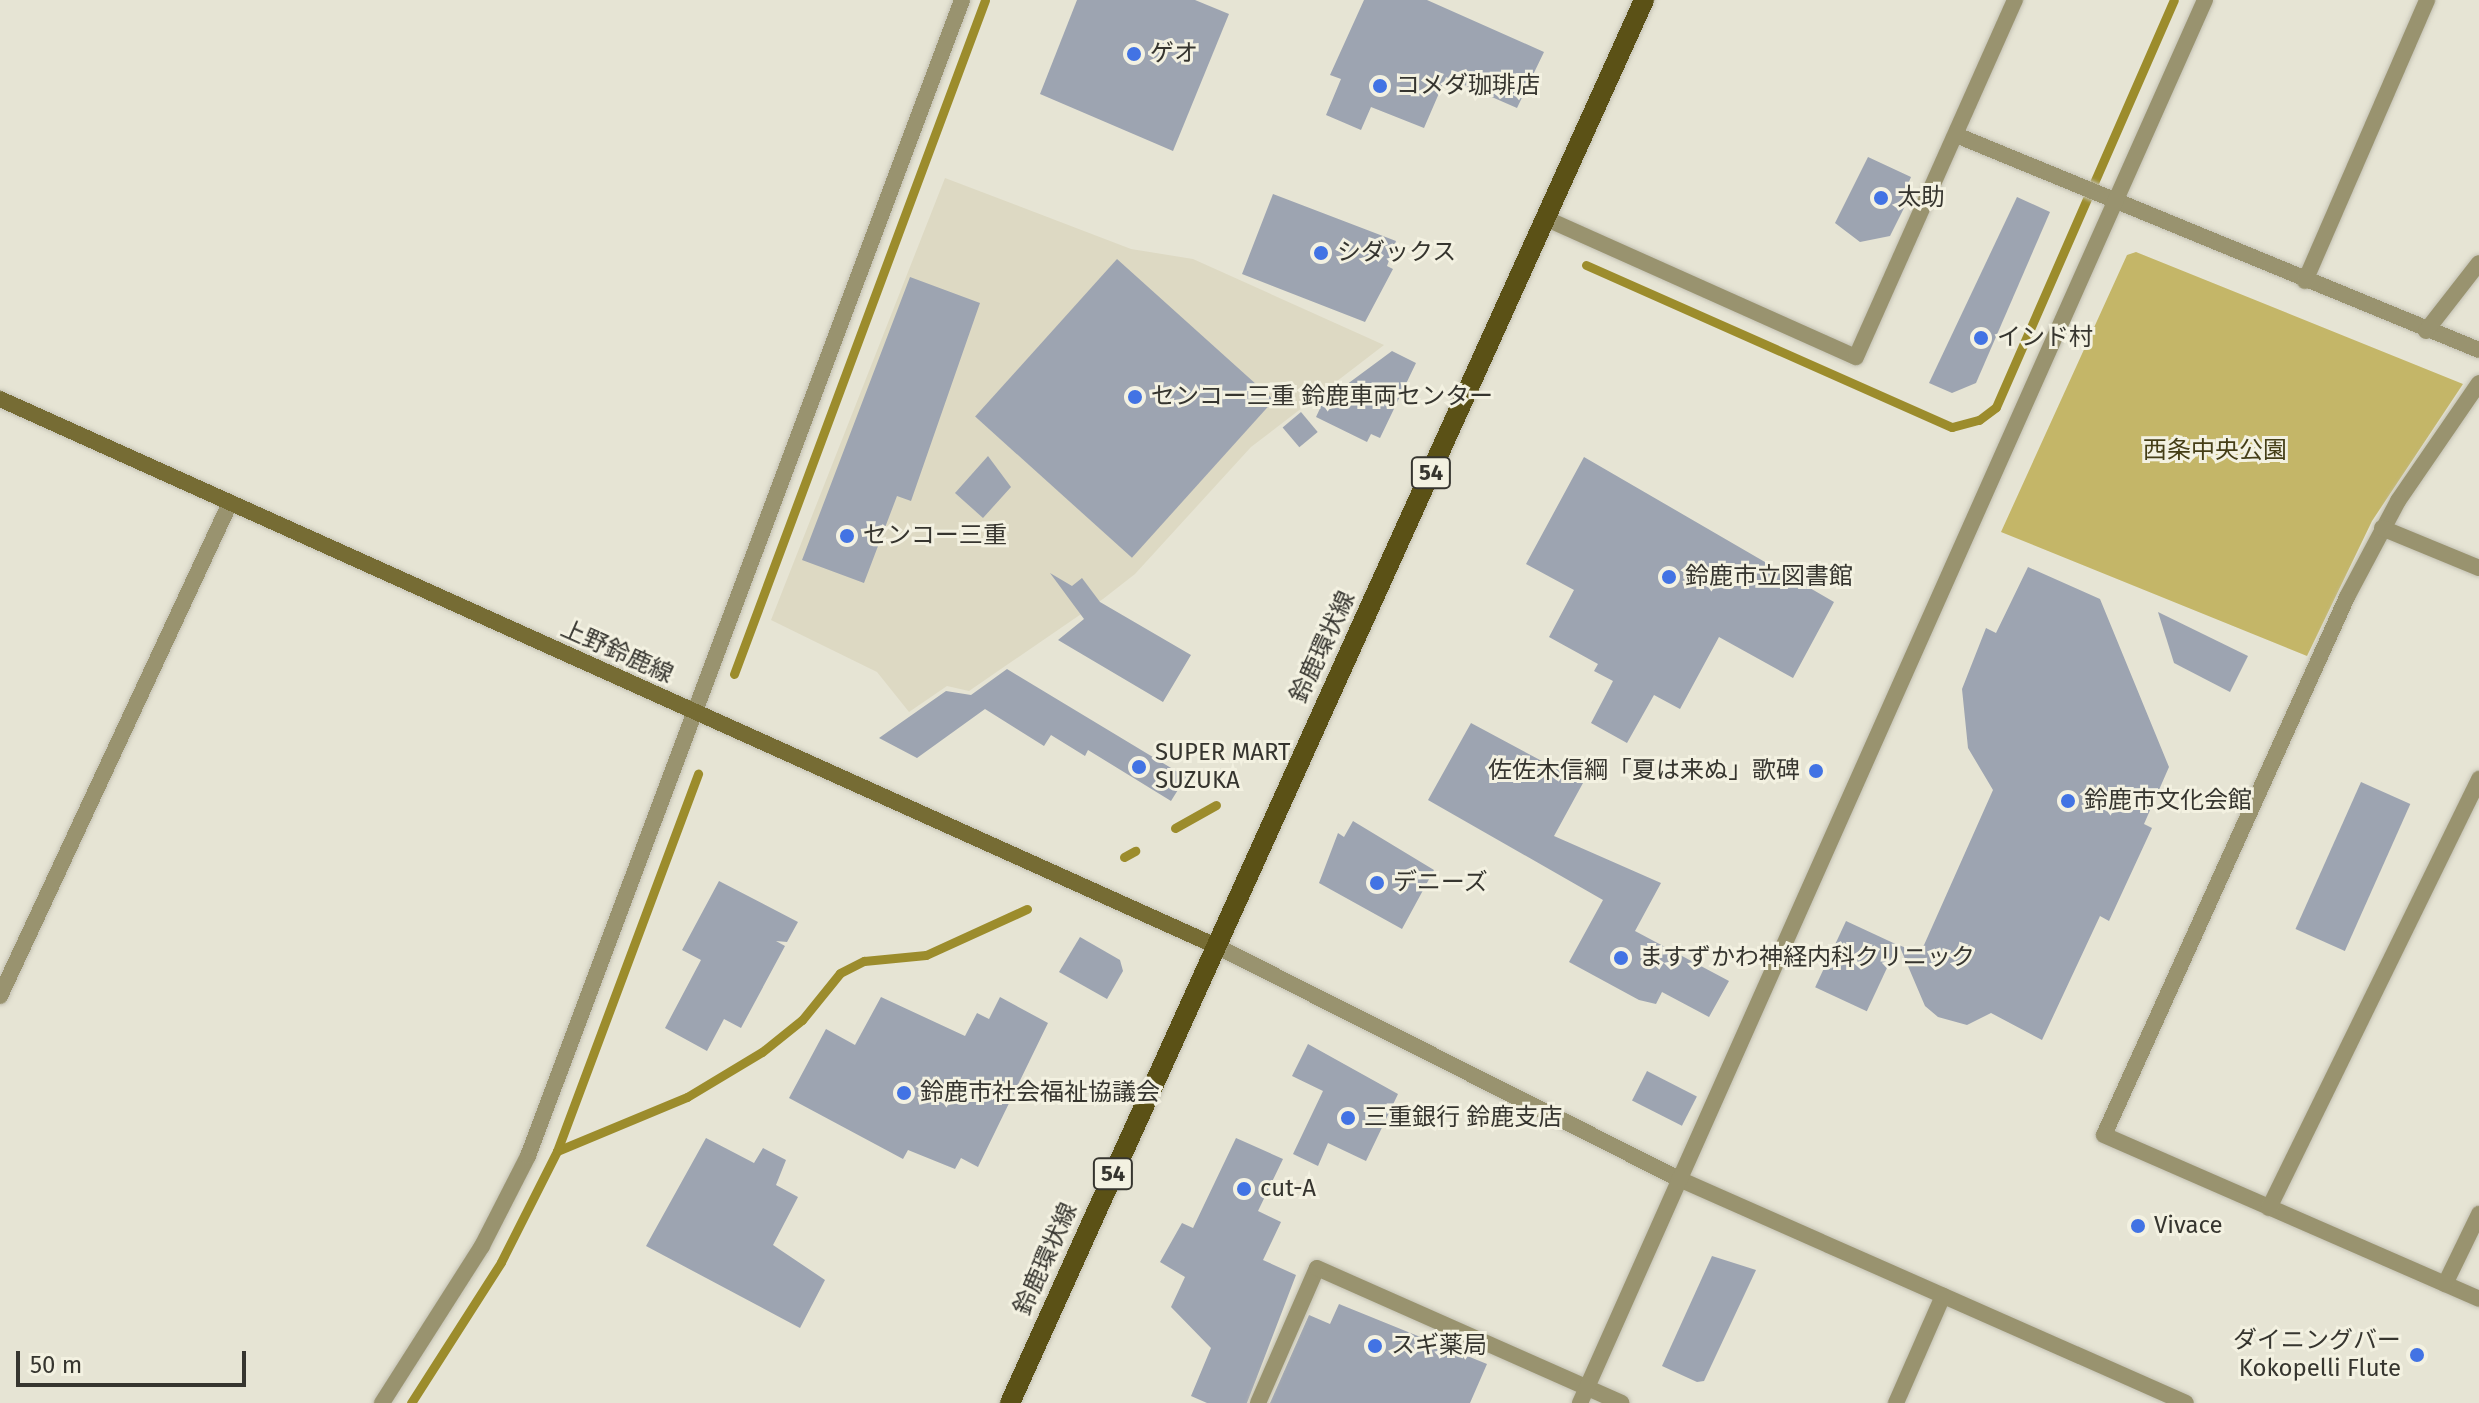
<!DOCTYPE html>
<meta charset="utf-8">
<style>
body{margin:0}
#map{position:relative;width:2479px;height:1403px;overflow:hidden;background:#e6e4d4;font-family:"Fira Sans","Noto Sans JP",sans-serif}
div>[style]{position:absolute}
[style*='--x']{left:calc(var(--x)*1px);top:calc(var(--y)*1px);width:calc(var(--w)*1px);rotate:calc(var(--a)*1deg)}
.built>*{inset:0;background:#ddd9c3}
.green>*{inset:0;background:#c4b668}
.stream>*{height:9px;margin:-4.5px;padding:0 4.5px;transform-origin:4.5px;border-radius:4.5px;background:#9c8c2c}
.building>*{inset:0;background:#9da4b1;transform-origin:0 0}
.roads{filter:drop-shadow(0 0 2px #c3c1b3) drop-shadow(0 0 2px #c3c1b3)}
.minor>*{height:16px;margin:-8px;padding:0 8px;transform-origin:8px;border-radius:8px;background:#99936f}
.tertiary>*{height:16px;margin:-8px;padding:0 8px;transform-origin:8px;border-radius:8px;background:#99936f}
.secondary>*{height:16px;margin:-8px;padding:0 8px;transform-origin:8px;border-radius:8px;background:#766c34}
.primary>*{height:20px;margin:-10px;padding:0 10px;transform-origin:10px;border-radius:10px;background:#5b5116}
.dots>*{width:22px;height:22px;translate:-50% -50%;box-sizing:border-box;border:4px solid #f3f1e1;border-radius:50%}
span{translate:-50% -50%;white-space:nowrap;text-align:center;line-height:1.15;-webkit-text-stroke:6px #f3f1e1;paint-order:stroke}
.shield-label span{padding:2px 6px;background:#f3f1e1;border:2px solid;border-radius:6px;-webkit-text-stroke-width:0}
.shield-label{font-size:22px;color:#36352f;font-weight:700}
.poi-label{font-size:24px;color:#36352f}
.left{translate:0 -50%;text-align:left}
.right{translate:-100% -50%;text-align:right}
.park-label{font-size:24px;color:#453e17}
.street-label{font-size:24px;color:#36352f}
.scale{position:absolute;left:16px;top:1351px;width:230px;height:36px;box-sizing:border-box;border:4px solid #36352f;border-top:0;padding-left:10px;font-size:24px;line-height:28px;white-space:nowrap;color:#36352f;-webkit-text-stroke:6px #f3f1e1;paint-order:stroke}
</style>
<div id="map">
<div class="built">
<div style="clip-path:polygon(945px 178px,1131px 249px,1193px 259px,1384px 345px,1251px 447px,1135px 574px,1103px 599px,969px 691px,947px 686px,909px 712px,877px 672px,771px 620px)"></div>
</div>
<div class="green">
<div style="clip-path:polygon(2136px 252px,2463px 384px,2372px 521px,2307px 656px,2001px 532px,2127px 255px)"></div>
</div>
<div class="stream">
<div style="--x:1586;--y:265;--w:400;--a:23.9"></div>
<div style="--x:1952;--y:427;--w:28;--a:-15"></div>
<div style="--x:1979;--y:420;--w:21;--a:-37"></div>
<div style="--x:1996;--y:407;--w:444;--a:-66.4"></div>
<div style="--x:734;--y:674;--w:719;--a:-69.57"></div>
<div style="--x:1175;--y:828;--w:47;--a:-29.3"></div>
<div style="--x:1124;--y:857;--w:13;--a:-29"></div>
<div style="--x:557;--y:1151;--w:141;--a:-22.6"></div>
<div style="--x:687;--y:1097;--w:87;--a:-31"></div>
<div style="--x:762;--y:1052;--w:51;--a:-38.7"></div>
<div style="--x:802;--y:1020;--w:60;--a:-51"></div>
<div style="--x:840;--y:973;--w:27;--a:-27"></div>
<div style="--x:864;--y:961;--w:62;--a:-5.5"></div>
<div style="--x:926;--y:955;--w:111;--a:-24.5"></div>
<div style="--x:411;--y:1403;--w:167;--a:-57.4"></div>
<div style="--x:501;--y:1262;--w:124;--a:-63.2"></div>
<div style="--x:557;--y:1151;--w:403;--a:-69.5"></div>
</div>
<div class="building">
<div style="clip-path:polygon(1077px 0,1195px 0,1229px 14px,1173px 151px,1040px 94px)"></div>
<div style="clip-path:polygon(1364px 0,1427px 0,1544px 52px,1517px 108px,1446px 77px,1424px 128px,1371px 107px,1361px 130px,1326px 115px,1341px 79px,1330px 75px)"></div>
<div style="clip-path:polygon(1868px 157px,1911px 177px,1906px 189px,1912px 192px,1890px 236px,1860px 242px,1835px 223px)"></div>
<div style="clip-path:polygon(1273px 194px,1396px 241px,1387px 266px,1393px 269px,1365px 322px,1242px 274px)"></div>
<div style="clip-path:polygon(2017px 197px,2050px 212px,1976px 383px,1952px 393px,1929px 383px)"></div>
<div style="left:1117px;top:259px;width:211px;height:212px;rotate:42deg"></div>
<div style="clip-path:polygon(910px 277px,980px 303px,911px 501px,897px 496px,864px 583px,802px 560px)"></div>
<div style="clip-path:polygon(1392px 351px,1416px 363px,1380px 438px,1371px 434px,1367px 442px,1316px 417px,1323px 402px)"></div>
<div style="left:1301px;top:412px;width:26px;height:24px;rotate:50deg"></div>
<div style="clip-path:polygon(988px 456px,1011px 487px,983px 518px,955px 493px)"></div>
<div style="clip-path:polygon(1584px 457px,1834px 602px,1793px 678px,1719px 637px,1680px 709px,1654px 695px,1627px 743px,1591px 723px,1613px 681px,1594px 671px,1598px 664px,1549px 637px,1574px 590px,1526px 564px)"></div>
<div style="clip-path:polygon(2028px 567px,2100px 599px,2169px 767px,2144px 824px,2152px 828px,2109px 921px,2100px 916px,2042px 1040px,1991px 1013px,1967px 1025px,1938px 1017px,1925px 1006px,1899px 945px,1920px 954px,1993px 790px,1968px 748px,1962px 689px,1986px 628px,1996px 633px)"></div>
<div style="clip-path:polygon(1050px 573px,1072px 586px,1082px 578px,1100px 602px,1191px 655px,1163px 702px,1058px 640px,1084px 619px)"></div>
<div style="clip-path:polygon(2158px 612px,2248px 656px,2230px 692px,2174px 663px)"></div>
<div style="clip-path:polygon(1007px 669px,1186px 777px,1171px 801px,1088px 750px,1085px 756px,1051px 735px,1044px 746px,985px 709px,917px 758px,879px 738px,946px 691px,971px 695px)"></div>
<div style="clip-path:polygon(1471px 723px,1583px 783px,1554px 836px,1661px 883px,1635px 931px,1729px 981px,1709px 1017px,1662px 992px,1656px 1004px,1639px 1000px,1569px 962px,1603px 900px,1428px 800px)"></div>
<div style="left:2361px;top:782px;width:54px;height:161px;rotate:24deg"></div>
<div style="clip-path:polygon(1353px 821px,1434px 870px,1402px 929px,1319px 883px,1338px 833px,1344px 837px)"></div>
<div style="clip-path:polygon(719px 881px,798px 922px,787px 942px,776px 941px,785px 946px,741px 1028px,724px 1019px,707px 1051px,665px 1028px,701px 960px,682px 950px)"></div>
<div style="left:1846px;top:921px;width:57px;height:73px;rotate:25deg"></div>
<div style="clip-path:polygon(1080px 937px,1120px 960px,1123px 971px,1107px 999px,1059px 972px)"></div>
<div style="clip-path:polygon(881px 997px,965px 1036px,977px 1013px,989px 1019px,1000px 997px,1048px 1023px,978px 1167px,961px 1158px,955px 1169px,908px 1150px,903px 1159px,789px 1098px,826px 1029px,855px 1045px)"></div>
<div style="clip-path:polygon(1308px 1044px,1398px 1094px,1366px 1161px,1328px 1143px,1318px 1166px,1293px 1154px,1323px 1091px,1292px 1076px)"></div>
<div style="left:1647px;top:1071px;width:56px;height:33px;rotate:27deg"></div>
<div style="clip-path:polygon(706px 1138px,754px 1163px,763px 1148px,786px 1160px,776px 1185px,798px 1197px,773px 1245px,825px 1280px,800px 1328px,646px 1246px)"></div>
<div style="clip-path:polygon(1236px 1138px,1283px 1159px,1258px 1211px,1281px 1222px,1263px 1260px,1296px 1275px,1247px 1403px,1207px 1403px,1191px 1396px,1211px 1348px,1171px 1307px,1185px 1277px,1160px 1262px,1182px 1223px,1193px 1228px)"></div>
<div style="clip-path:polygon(1712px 1256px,1756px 1270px,1704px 1381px,1697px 1382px,1662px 1366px)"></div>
<div style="clip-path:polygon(1339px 1304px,1487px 1364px,1470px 1403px,1270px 1403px,1309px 1315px,1330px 1324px)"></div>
</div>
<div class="roads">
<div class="minor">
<div style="--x:1956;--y:135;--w:565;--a:22.35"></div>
<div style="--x:1547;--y:219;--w:338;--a:24.1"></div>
<div style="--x:1856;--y:357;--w:391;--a:-66"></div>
<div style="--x:2305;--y:281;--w:306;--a:-66.5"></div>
<div style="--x:2426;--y:331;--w:86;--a:-52.1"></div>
<div style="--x:2479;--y:383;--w:143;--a:124.5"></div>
<div style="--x:2398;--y:501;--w:109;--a:118"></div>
<div style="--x:2347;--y:597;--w:590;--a:114.31"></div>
<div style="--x:2104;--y:1135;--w:409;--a:23.6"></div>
<div style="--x:2382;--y:528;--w:105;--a:22.4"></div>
<div style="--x:0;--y:996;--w:544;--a:-64.99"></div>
<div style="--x:2269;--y:1208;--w:478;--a:-63.9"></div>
<div style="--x:2445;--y:1284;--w:78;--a:-64.1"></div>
<div style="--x:382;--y:1403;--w:186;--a:-57.5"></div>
<div style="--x:482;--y:1246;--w:101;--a:-62.9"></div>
<div style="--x:528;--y:1156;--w:1235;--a:-69.42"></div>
<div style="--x:1258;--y:1403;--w:147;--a:-66.4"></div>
<div style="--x:1317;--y:1268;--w:333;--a:23.9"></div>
<div style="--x:1896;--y:1403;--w:117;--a:-66.3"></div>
</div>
<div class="tertiary">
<div style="--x:1216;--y:946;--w:518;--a:26.71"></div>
<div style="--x:1679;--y:1179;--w:554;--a:23.84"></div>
<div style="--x:1580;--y:1403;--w:1536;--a:-65.99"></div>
</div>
<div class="secondary">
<div style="--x:0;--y:399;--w:1333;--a:24.22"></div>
</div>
<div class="primary">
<div style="--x:1010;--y:1403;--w:1540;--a:-65.68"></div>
</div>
</div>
<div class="dots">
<div style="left:1134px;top:54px;background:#4273e4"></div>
<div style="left:1380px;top:86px;background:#4273e4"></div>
<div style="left:1881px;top:198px;background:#4273e4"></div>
<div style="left:1321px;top:253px;background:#4273e4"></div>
<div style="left:1981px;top:338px;background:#4273e4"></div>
<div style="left:1135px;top:397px;background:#4273e4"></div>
<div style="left:847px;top:536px;background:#4273e4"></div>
<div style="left:1669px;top:577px;background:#4273e4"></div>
<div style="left:1139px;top:767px;background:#4273e4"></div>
<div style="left:1816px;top:771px;background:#4273e4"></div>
<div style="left:2068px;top:801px;background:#4273e4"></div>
<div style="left:1377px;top:883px;background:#4273e4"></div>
<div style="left:1621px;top:958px;background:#4273e4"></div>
<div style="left:904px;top:1093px;background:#4273e4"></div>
<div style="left:1348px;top:1118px;background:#4273e4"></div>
<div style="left:1244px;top:1189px;background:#4273e4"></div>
<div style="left:2138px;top:1226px;background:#4273e4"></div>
<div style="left:1375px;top:1346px;background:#4273e4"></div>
<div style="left:2417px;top:1355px;background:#4273e4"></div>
</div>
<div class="shield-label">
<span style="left:1431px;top:473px">54</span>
<span style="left:1113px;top:1174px">54</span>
</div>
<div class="poi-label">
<span class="left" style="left:1150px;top:54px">ゲオ</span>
<span class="left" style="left:1396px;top:86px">コメダ珈琲店</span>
<span class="left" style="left:1897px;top:198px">太助</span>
<span class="left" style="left:1337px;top:253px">シダックス</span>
<span class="left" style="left:1997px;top:338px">インド村</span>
<span class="left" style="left:1151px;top:397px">センコー三重 鈴鹿車両センター</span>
<span class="left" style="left:863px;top:536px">センコー三重</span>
<span class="left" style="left:1685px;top:577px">鈴鹿市立図書館</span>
<span class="left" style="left:1155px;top:767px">SUPER MART<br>SUZUKA</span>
<span class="right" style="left:1800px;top:771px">佐佐木信綱「夏は来ぬ」歌碑</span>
<span class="left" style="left:2084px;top:801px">鈴鹿市文化会館</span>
<span class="left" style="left:1393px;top:883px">デニーズ</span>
<span class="left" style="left:1639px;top:958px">ますずかわ神経内科クリニック</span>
<span class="left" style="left:920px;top:1093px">鈴鹿市社会福祉協議会</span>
<span class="left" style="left:1364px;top:1118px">三重銀行 鈴鹿支店</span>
<span class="left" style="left:1260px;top:1189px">cut-A</span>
<span class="left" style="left:2154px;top:1226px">Vivace</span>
<span class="right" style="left:2401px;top:1355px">ダイニングバー<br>Kokopelli Flute</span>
<span class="left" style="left:1391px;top:1346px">スギ薬局</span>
</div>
<div class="park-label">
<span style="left:2215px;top:451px">西条中央公園</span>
</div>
<div class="street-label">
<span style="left:1323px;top:647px;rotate:-65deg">鈴鹿環状線</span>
<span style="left:617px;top:652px;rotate:24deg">上野鈴鹿線</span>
<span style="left:1046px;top:1259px;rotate:-66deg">鈴鹿環状線</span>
</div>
<div class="scale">50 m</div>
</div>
